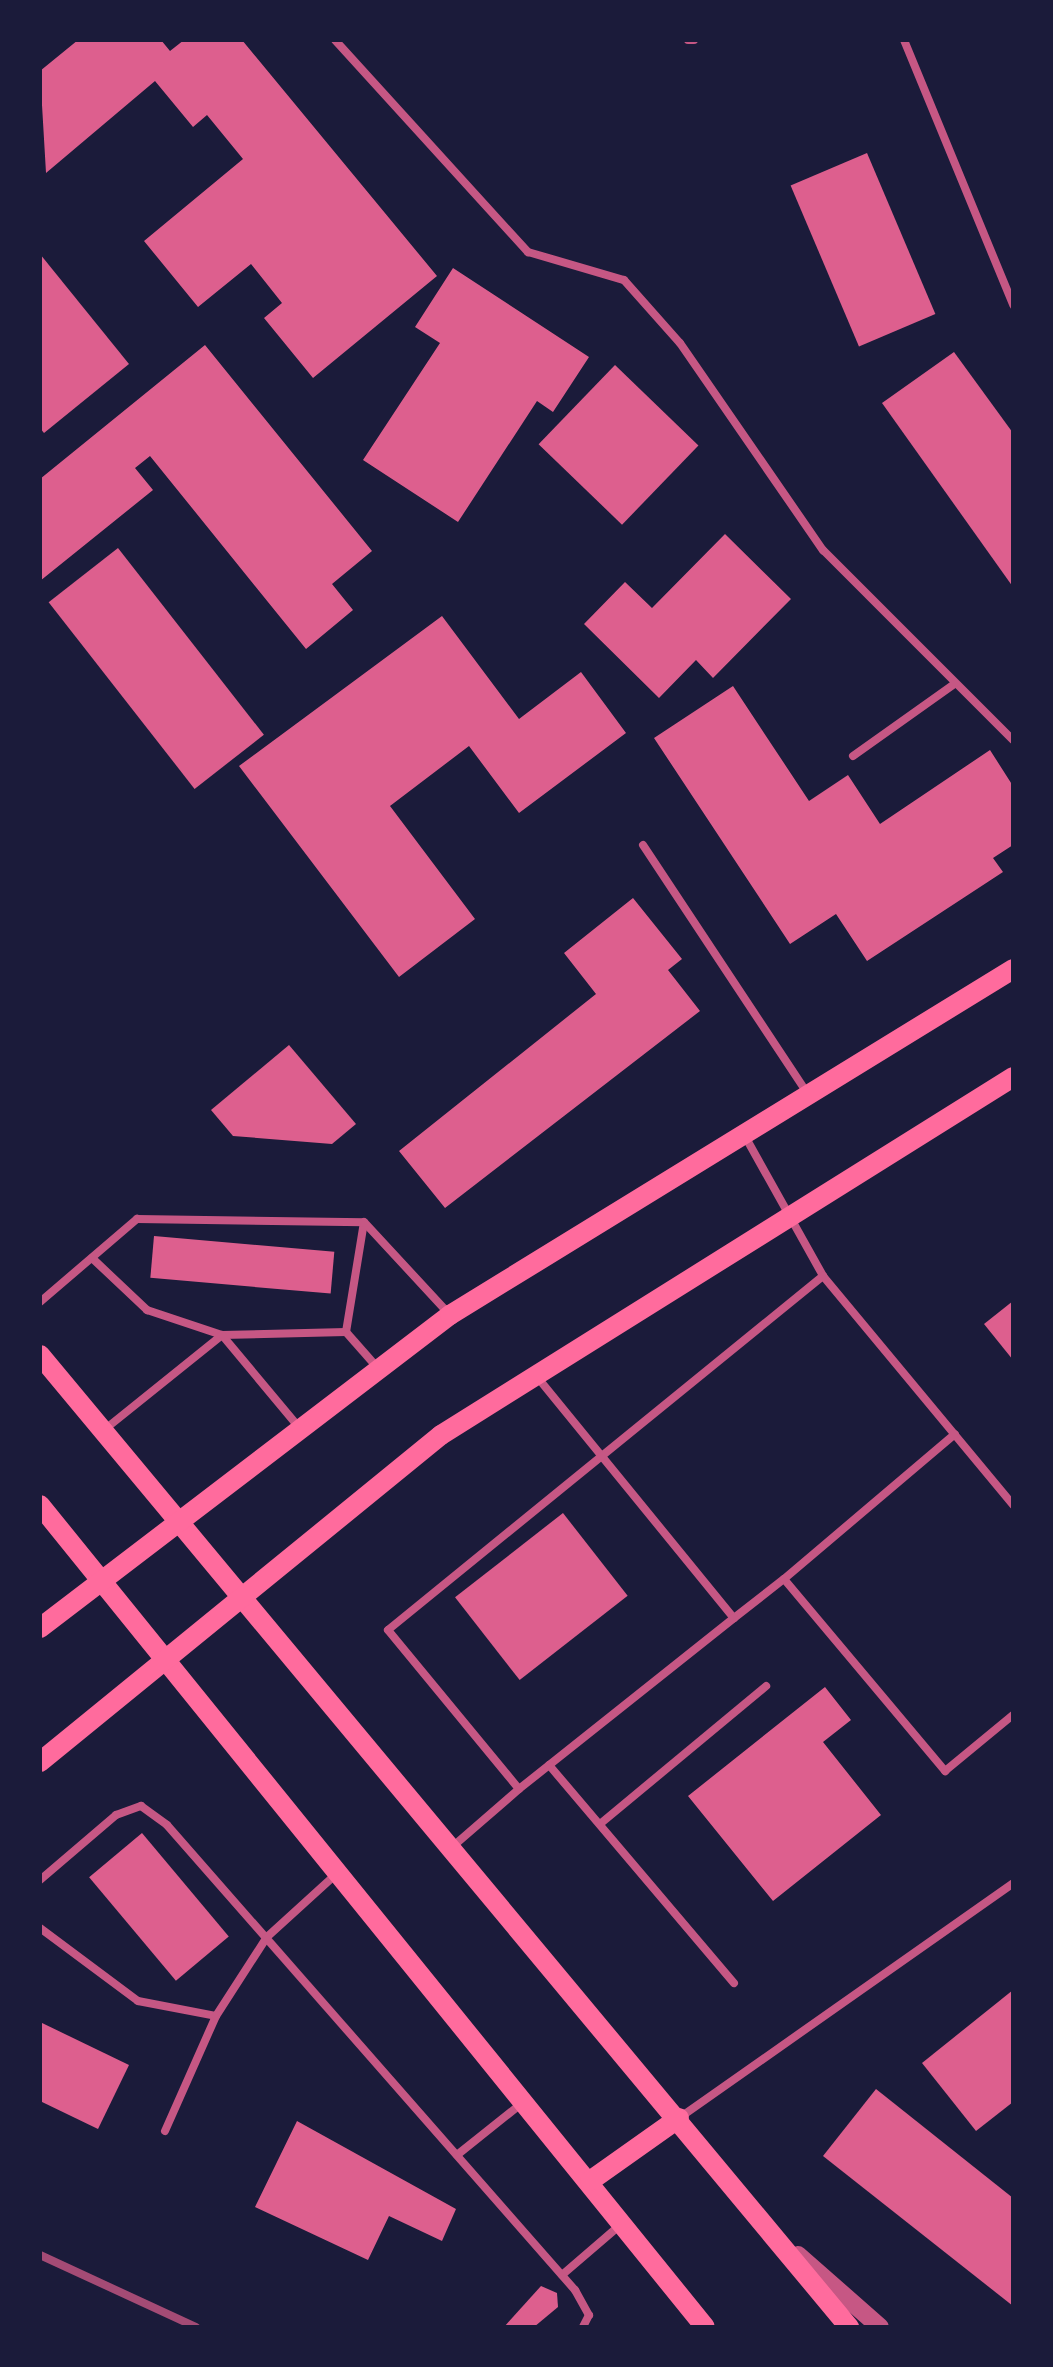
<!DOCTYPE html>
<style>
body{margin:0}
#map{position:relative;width:1053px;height:2367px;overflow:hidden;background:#1b1b3a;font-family:Bitter,serif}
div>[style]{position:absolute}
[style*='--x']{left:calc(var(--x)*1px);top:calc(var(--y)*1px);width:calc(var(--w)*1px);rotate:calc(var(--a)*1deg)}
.building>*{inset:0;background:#dd5f8e;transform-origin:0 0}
.service>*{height:8px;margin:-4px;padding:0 4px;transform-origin:4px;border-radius:4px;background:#c65784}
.tertiary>*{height:18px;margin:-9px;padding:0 9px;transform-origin:9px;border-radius:9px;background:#c65784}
.secondary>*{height:20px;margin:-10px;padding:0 10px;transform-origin:10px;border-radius:10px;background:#ff6b9d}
.rail>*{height:8px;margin:-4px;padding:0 4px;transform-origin:4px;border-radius:4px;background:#a44b75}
span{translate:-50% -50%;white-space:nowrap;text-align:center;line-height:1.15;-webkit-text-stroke:8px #1b1b3a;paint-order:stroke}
.frame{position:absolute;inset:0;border:42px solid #1b1b3a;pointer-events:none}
</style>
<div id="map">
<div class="building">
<div style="clip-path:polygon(78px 40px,161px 40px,170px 51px,184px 40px,242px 40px,437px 276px,313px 378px,264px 318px,282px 303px,251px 264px,198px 307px,144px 241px,243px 159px,207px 115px,193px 127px,155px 81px,46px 173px,40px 71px)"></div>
<div style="left:867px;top:153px;width:175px;height:83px;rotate:67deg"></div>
<div style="clip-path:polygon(40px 254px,129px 364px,44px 433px,40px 428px)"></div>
<div style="clip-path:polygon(453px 268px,589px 357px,553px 412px,537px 401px,458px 522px,363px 460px,440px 343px,415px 327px)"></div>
<div style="clip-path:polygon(205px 345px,372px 551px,332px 584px,353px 610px,306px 649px,150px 456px,135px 468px,153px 490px,40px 581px,40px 479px)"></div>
<div style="clip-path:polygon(954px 352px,1013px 433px,1013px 587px,882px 403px)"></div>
<div style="left:615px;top:365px;width:116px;height:110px;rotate:44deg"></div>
<div style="clip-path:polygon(725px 534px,791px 599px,713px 678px,696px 660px,659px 698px,584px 624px,625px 582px,652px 608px)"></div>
<div style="left:118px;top:548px;width:237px;height:88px;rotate:52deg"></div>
<div style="clip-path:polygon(442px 616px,519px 719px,581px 672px,626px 733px,519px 813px,469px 746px,390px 806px,475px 919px,399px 977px,239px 766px)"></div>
<div style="clip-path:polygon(733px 686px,809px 801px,848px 775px,880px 824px,990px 750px,1013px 786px,1013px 845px,993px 858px,1003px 872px,867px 961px,836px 914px,790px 944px,654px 738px)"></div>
<div style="clip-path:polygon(633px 898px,682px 959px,668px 970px,700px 1011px,445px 1208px,399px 1151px,596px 994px,564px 953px)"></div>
<div style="clip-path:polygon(289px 1045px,356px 1124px,332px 1144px,233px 1136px,211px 1110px)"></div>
<div style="left:154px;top:1236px;width:181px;height:42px;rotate:5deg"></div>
<div style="clip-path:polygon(1013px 1301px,1013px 1360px,984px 1324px)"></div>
<div style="left:563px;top:1513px;width:105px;height:137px;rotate:52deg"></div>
<div style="clip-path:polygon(825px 1687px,851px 1720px,823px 1742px,881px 1815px,773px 1901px,688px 1796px)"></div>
<div style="left:142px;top:1833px;width:135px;height:69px;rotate:50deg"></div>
<div style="clip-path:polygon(1013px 1990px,1013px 2102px,976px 2131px,922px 2063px)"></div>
<div style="clip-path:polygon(40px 2022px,129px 2065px,98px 2129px,40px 2101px)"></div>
<div style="clip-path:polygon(876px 2089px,1013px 2198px,1013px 2306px,823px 2156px)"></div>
<div style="clip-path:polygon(297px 2121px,456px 2209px,442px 2241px,389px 2216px,368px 2260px,255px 2207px)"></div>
<div style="clip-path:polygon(541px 2286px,557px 2293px,558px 2307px,534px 2327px,504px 2327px)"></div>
</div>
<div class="service">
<div style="--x:335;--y:40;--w:287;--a:47.7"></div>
<div style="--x:528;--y:252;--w:100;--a:16.3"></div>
<div style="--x:624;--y:280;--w:84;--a:48.4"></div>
<div style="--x:680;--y:343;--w:252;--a:55.4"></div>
<div style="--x:823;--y:550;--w:269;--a:45"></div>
<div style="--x:688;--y:40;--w:6;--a:0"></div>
<div style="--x:904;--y:40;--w:287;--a:67.6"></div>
<div style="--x:853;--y:756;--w:123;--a:-35.4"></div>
<div style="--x:643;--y:845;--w:294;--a:56.5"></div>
<div style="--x:746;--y:1138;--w:158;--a:60.8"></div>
<div style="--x:823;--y:1276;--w:298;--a:50.3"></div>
<div style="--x:92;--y:1258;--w:76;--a:43.4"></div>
<div style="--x:147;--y:1310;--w:79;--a:18.4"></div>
<div style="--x:222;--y:1335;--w:124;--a:-1.4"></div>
<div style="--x:346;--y:1332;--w:111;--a:-80.7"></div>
<div style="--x:40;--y:1302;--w:128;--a:-40.6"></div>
<div style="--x:137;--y:1219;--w:227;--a:0.8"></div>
<div style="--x:364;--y:1222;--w:127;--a:47.2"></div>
<div style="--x:346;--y:1332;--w:45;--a:48.6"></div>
<div style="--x:538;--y:1378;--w:310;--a:50.8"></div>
<div style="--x:734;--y:1618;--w:63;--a:-38"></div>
<div style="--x:784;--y:1579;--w:251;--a:50"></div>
<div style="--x:945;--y:1771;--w:88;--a:-39.5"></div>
<div style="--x:104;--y:1430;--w:151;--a:-38.8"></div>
<div style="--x:222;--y:1335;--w:117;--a:50.2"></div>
<div style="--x:784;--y:1579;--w:224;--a:-40.3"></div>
<div style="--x:734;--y:1618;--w:275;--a:141.5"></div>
<div style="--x:519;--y:1789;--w:206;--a:-129.5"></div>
<div style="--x:388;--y:1630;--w:561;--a:-39.14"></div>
<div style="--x:549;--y:1765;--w:286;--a:49.7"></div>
<div style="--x:600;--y:1824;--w:216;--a:-39.7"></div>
<div style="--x:451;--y:1848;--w:90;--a:-40.9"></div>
<div style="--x:40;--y:1880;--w:100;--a:-40.5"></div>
<div style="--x:116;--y:1815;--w:27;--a:-20"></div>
<div style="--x:141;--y:1806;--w:32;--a:36"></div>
<div style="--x:167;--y:1825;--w:619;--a:48.74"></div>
<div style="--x:575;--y:2290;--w:29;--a:61"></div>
<div style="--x:589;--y:2315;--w:13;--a:117"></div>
<div style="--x:40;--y:1928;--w:122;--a:36.7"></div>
<div style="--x:138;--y:2001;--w:79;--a:10.9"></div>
<div style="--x:682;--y:2116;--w:405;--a:-35.1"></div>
<div style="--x:165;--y:2131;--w:126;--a:-66.1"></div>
<div style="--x:216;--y:2016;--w:94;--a:-57.2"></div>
<div style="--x:267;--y:1937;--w:91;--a:-42.3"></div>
<div style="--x:457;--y:2155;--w:82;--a:-38.6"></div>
<div style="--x:562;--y:2275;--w:75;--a:-40.7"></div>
</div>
<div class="tertiary">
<div style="--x:798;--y:2255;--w:109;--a:41.3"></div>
</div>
<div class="secondary">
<div style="--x:40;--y:1355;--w:1265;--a:50.23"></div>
<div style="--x:40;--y:1505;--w:1057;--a:51.03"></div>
<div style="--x:40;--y:1628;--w:516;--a:-37.36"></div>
<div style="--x:450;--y:1315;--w:661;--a:-31.57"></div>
<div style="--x:40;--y:1762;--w:517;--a:-39.2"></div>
<div style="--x:441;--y:1435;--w:675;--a:-32.04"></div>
<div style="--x:590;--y:2181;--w:109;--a:-35.3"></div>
</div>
<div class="rail">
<div style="--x:40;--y:2255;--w:172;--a:24.8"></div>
</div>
<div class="frame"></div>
</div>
